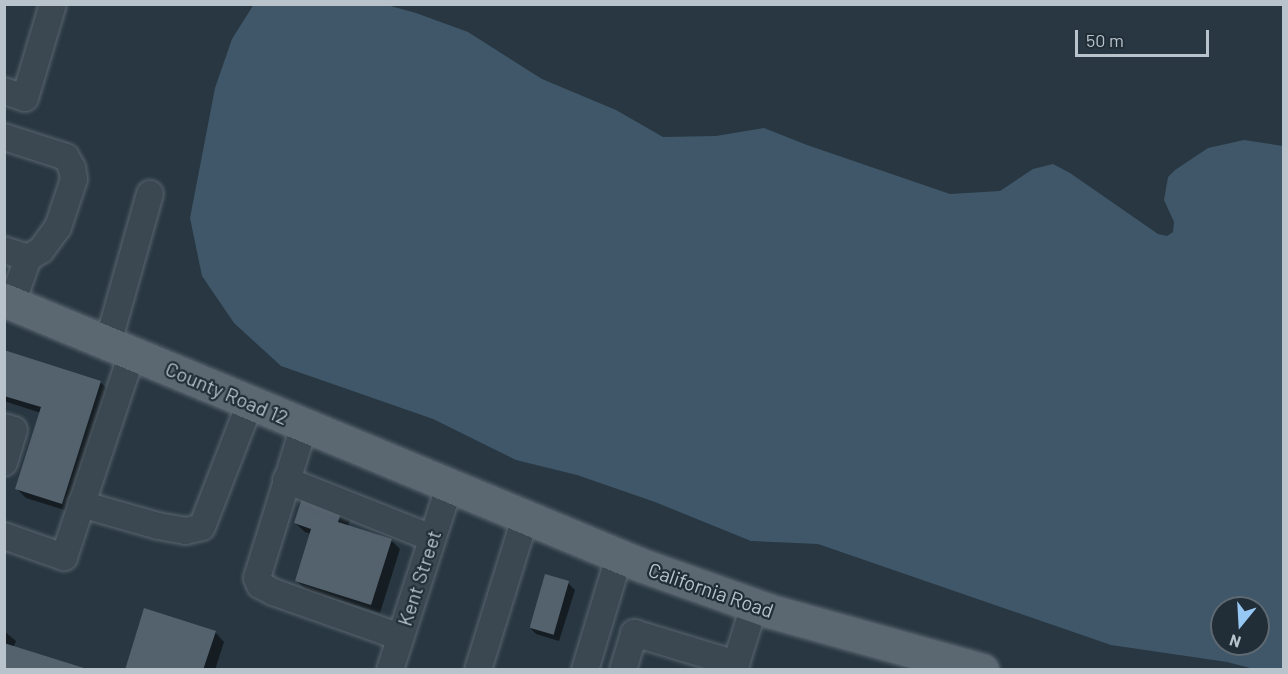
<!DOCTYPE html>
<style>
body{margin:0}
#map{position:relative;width:1288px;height:674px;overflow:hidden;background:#283741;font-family:Barlow,sans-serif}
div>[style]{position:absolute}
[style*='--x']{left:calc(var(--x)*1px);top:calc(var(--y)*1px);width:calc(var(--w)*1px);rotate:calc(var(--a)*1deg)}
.water>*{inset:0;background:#3f5769}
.shadow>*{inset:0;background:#0007}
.building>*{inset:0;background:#54626e;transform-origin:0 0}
.roads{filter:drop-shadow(0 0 2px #5a666f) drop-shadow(0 0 2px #5a666f)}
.minor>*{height:26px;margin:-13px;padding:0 13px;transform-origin:13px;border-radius:13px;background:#3c4851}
.major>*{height:33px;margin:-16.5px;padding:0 16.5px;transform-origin:16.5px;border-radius:16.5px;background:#5b6771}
span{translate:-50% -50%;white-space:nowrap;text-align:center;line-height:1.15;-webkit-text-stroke:4.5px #212d37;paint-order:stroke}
.street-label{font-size:20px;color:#b9c3cb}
.frame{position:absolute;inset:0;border:6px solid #b9c3cb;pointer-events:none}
.north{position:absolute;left:1210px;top:596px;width:60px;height:60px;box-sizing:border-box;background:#212d37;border:2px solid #5e6972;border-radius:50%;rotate:198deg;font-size:16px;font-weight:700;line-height:24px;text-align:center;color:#b9c3cb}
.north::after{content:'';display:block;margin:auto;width:21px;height:27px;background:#97c7f3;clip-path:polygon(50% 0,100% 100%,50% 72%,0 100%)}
.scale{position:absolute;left:1075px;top:30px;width:134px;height:27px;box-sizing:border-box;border:3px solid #b9c3cb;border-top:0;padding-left:8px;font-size:18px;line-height:21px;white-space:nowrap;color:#b9c3cb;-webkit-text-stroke:4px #212d37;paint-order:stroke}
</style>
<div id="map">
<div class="water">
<div style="clip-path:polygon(evenodd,254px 4px,387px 5px,416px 13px,468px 32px,542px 79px,616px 110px,663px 137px,716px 136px,764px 128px,807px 145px,950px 194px,1000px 191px,1033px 169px,1053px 164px,1070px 173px,1158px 234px,1167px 236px,1173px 232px,1174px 222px,1164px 200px,1168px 177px,1175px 170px,1208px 148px,1244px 140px,1283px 146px,1283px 669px,1254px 669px,1227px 662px,1111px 645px,818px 544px,751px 541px,655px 502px,577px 475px,516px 460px,433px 419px,281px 366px,234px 323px,202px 276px,190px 218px,215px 88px,232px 39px,254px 4px,1222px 608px,1258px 608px,1258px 644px,1222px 644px,1222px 608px)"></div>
</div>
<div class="shadow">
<div style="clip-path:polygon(4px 352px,100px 382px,110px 391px,71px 512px,26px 498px,17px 489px,41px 413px,4px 401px)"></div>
<div style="clip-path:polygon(305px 494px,352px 515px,348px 526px,391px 540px,400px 549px,380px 613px,306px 590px,297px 581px,311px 534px,305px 532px,295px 523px)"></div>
<div style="clip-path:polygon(568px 583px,575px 590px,559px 641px,536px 634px,529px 627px)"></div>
<div style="clip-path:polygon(4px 631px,16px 641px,4px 670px)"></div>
<div style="clip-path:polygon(215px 632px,224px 642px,215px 670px,126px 670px)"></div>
</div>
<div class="building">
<div style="clip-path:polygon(4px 350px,101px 381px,62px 504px,15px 489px,41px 407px,4px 396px)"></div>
<div style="clip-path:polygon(304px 492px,344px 504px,338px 522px,392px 539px,371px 605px,295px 581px,311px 529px,294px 523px)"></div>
<div style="left:545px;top:574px;width:25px;height:56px;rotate:16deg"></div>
<div style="clip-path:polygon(144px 608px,216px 631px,203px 670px,125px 670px)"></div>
<div style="clip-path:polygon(4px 643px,87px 669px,87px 670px,4px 670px)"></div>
</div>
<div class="roads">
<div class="minor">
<div style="--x:4;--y:91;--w:22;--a:18"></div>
<div style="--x:25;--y:98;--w:98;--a:-73.4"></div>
<div style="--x:4;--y:137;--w:65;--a:17.9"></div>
<div style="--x:66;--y:157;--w:13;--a:61"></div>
<div style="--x:72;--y:168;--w:11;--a:80"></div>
<div style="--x:74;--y:179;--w:51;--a:108.4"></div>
<div style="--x:58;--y:227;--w:29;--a:126"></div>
<div style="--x:41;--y:250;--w:15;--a:148"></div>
<div style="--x:28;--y:258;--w:48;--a:109.6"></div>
<div style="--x:4;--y:250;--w:25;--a:18"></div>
<div style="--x:108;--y:343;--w:155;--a:-74.3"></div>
<div style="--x:304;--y:426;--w:159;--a:107.2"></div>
<div style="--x:257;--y:578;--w:8;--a:67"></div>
<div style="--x:260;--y:585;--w:15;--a:28"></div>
<div style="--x:273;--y:592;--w:135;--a:19.5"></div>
<div style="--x:4;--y:427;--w:10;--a:17"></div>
<div style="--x:14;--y:430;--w:34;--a:107"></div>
<div style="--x:286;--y:480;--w:157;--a:21.7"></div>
<div style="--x:81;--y:504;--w:80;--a:15.9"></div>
<div style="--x:158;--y:526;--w:28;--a:10"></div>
<div style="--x:186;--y:531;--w:16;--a:-14"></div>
<div style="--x:202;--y:527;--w:133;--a:-68.8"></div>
<div style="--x:4;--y:536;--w:64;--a:19.3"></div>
<div style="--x:64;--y:557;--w:214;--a:-71.5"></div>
<div style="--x:390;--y:670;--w:192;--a:-72.1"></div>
<div style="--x:478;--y:670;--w:159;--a:-72.8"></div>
<div style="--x:585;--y:670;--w:118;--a:-73.3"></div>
<div style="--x:623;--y:670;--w:39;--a:-73"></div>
<div style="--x:634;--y:633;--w:107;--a:16.9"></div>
<div style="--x:734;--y:670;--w:67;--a:-72.6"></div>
</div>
<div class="major">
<div style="--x:4;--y:300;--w:690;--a:22.59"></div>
<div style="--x:641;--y:565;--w:137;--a:19.6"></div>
<div style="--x:770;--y:611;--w:220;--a:15.6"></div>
</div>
</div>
<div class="street-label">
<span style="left:227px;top:393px;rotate:23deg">County Road 12</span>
<span style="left:419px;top:578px;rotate:-72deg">Kent Street</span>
<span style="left:711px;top:590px;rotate:19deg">California Road</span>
</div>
<div class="frame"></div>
<div class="north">N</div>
<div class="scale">50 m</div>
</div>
